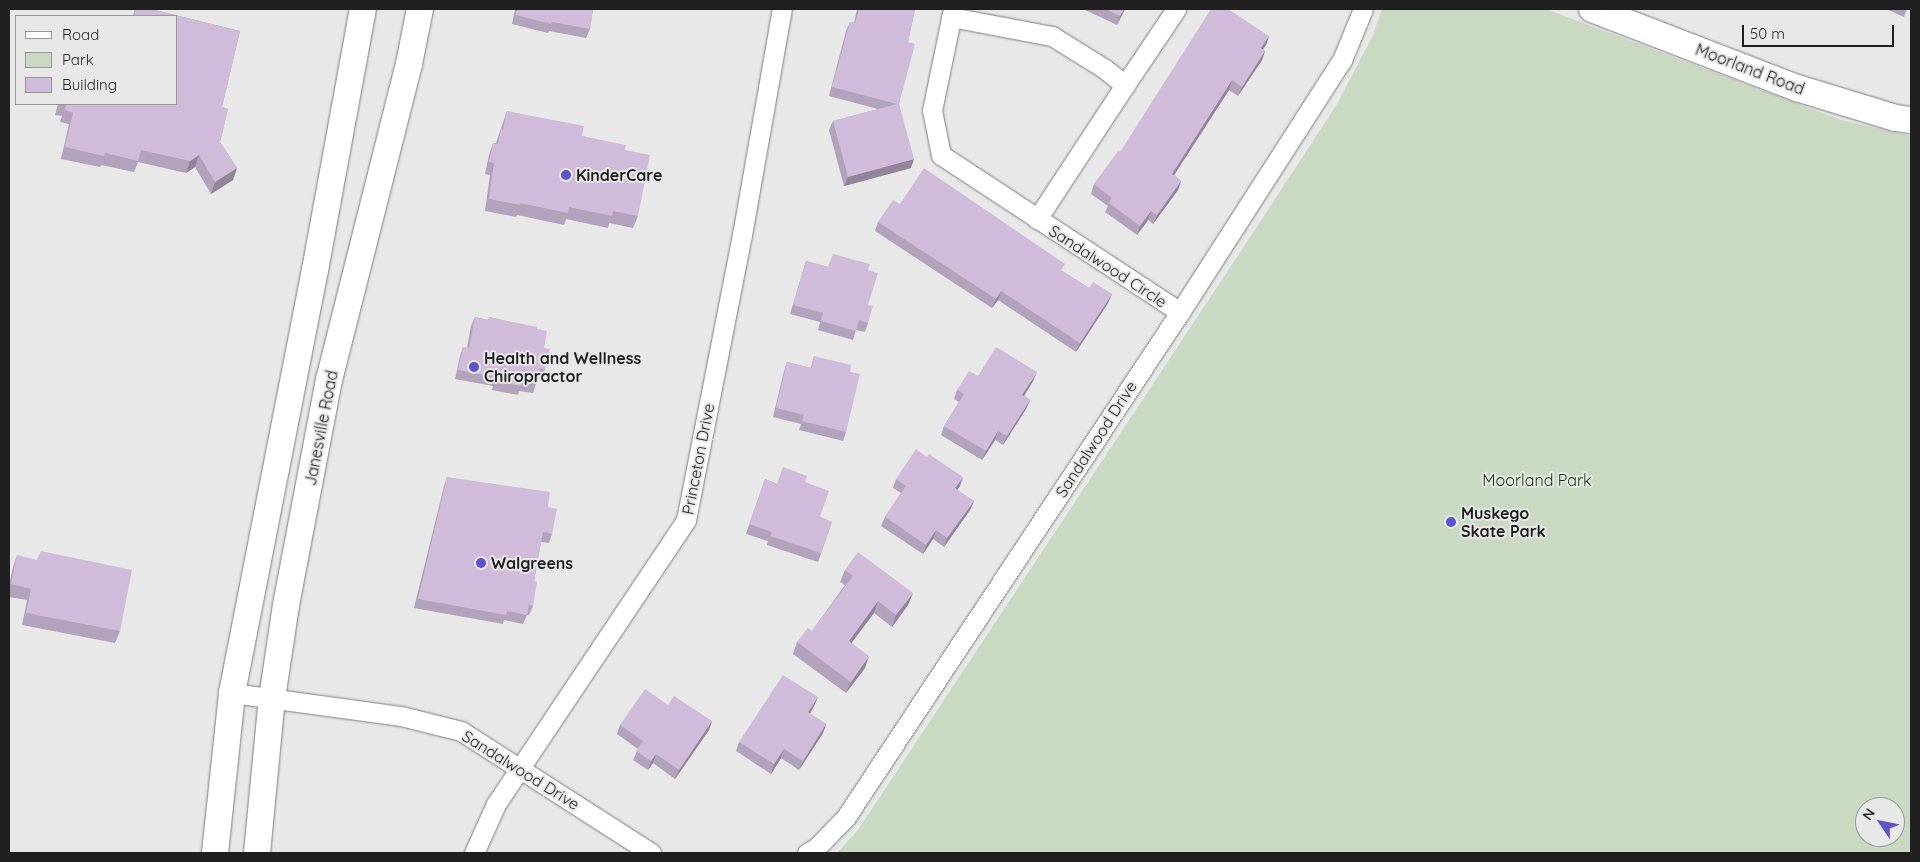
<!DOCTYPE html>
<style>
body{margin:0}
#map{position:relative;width:1920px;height:862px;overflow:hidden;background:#e8e8e9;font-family:Quicksand,sans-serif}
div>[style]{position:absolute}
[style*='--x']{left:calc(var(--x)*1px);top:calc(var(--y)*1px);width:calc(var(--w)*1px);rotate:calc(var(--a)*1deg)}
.green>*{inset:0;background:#cadac2}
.roads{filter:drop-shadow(0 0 1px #7e7e7f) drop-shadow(0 0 1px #7e7e7f)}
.street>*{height:19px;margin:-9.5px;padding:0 9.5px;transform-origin:9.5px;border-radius:9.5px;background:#fff}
.secondary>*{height:26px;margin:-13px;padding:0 13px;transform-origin:13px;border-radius:13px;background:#fff}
.wall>*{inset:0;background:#b3a2bb}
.shaded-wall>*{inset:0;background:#928499}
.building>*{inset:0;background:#d0bcda}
.dots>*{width:14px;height:14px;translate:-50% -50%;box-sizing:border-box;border:2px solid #e8e8e9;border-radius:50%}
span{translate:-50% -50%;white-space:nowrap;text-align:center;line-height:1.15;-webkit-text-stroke:4px #e8e8e9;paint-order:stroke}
.street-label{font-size:16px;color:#1f1f20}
.poi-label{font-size:16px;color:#1f1f20;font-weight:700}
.left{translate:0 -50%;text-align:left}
.park-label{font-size:16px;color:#1a3508}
.frame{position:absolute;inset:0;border:10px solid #1f1f20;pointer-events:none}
.legend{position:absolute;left:15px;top:15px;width:162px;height:90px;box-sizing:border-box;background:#e8e8e9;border:1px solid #989899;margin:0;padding:6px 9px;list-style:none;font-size:15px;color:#1f1f20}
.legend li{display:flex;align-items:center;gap:10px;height:25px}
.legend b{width:25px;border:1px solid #989899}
.north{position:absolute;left:1855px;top:797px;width:50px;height:50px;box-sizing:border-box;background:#e8e8e9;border:1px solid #989899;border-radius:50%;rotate:304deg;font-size:14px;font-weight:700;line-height:20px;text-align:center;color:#1f1f20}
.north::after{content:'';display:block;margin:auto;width:18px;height:22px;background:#5e53cb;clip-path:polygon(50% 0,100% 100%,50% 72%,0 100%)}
.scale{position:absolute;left:1742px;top:25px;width:152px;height:22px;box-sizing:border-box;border:2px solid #1f1f20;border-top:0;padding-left:6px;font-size:15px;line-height:18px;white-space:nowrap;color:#1f1f20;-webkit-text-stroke:4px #e8e8e9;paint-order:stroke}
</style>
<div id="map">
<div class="green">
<div style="clip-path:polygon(evenodd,1382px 9px,1546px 9px,1841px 120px,1911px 136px,1911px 853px,837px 853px,858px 830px,1266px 213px,1337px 104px,1372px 37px,1382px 9px,1865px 807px,1895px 807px,1895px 837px,1865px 837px,1865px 807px)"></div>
</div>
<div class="roads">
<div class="street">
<div style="--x:953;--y:9;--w:103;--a:101.7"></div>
<div style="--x:932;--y:110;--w:46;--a:78.7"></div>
<div style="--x:941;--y:155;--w:286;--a:33.3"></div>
<div style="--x:951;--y:17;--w:103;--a:10.7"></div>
<div style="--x:1052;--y:36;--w:62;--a:31.9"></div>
<div style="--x:1105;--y:69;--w:26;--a:39"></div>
<div style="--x:1125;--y:85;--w:92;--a:-56.1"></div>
<div style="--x:1037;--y:219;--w:160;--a:-56.7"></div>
<div style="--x:232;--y:693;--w:171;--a:7.8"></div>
<div style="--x:401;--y:716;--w:62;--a:14"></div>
<div style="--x:461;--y:731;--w:226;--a:32.7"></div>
<div style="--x:474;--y:853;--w:54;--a:-65.8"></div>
<div style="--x:496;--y:804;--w:342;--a:-56.2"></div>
<div style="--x:686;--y:520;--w:290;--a:-78.9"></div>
<div style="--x:742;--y:235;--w:230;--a:-80"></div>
<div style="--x:807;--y:853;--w:10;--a:-29"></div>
<div style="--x:816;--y:848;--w:43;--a:-45.9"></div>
<div style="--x:846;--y:817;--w:605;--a:-56.52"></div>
<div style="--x:1180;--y:312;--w:300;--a:-57.3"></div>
<div style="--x:1342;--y:60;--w:55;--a:-67.6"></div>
</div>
<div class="secondary">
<div style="--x:1592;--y:9;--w:220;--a:21.1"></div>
<div style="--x:1797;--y:88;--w:103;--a:16.9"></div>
<div style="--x:1896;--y:118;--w:15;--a:8"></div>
<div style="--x:215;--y:853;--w:161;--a:-83.9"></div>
<div style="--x:232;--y:693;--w:431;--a:-78.9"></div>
<div style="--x:315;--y:270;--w:265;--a:-79.6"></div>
<div style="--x:257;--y:853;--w:156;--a:-84.5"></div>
<div style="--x:272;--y:698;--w:94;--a:-81.4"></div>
<div style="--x:286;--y:605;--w:229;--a:-79.2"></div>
<div style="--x:329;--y:380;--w:326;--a:-75.8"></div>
<div style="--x:409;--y:64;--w:56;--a:-78.7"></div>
</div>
</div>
<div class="wall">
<div style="clip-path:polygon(135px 9px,151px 9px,240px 31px,222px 107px,228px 109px,220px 142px,237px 168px,233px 180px,211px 194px,195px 167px,186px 173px,138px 162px,134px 172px,101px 165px,100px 167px,61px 159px,69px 124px,60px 122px,62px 116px,55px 115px,58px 104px,176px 104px,176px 16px,133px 16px)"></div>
<div style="clip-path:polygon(515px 9px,593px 9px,590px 29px,586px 38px,549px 31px,548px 33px,512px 24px)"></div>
<div style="clip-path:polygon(857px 9px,915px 9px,908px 42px,899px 104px,911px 168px,844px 186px,829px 130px,833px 121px,878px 109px,829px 96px,846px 31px,850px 22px,854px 23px)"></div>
<div style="clip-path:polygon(1083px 9px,1125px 9px,1117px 25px)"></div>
<div style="clip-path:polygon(1886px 9px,1907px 9px,1904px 17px)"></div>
<div style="clip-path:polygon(1269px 36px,1266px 45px,1263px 49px,1265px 51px,1262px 60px,1238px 96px,1229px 90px,1174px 175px,1181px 181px,1178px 190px,1153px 224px,1148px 220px,1137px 235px,1105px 212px,1108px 206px,1091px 194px,1094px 184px,1120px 152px)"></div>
<div style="clip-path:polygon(507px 111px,625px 150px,638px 216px,633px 228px,609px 223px,608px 228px,566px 219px,564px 225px,517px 215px,516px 217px,485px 211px,490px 175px,485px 174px,489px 155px,493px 143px,496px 143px)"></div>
<div style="clip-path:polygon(900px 204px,1062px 271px,1089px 288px,1112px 294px,1108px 303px,1076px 352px,998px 300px,992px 308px,875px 231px,878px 222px)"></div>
<div style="clip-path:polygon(806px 261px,828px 267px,868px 270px,868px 323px,865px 332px,856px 330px,853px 340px,818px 330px,820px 322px,790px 314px)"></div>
<div style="clip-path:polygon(475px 317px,488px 320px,489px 317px,537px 329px,544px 348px,545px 370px,542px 379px,538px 378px,533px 393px,519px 391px,518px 395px,492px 390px,493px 386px,455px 379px,460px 356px,463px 347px,467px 348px,471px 326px)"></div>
<div style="clip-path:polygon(814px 356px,850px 372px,846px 432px,843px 441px,799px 430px,801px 424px,773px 417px,784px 371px,787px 362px,811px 368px)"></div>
<div style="clip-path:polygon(978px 376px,1033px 381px,1024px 396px,1030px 400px,1026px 409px,1003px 445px,995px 440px,982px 460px,941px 435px,944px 426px,959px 402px,954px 399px,957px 390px)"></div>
<div style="clip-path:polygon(447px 477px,548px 507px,552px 534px,549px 543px,541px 542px,534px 581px,533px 606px,529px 615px,527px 615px,523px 624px,504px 620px,503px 624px,414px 608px,444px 486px)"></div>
<div style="clip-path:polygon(765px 479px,777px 484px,805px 482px,820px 517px,832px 522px,818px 562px,767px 545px,768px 541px,746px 534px)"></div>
<div style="clip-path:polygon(896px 479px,960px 486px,957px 490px,974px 501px,970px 510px,944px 547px,933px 539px,923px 554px,881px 526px,885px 517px,901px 493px,893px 488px)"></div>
<div style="clip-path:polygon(17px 555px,120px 631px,115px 643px,22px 625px,27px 600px,9px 597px,9px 585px,13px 567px)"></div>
<div style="clip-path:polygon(845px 570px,908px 605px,892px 627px,874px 613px,851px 643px,865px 668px,846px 693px,793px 654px,797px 642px,812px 631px,845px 585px,840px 582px)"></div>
<div style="clip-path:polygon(818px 697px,814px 706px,810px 714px,826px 724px,823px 733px,799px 770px,781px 758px,771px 774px,736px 751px,739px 742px)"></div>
<div style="clip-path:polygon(668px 705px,712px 721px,709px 730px,675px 779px,653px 763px,648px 770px,633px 760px,638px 749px,617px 734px,620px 725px)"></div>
</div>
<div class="shaded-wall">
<div style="clip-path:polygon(1124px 9px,1125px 9px,1117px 25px,1120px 16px)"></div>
<div style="clip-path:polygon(1269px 36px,1266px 45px,1258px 57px,1261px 48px)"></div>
<div style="clip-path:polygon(1265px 51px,1262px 60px,1238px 96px,1242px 87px)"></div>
<div style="clip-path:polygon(1232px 80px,1229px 90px,1169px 183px,1172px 174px)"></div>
<div style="clip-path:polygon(199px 155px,195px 167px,186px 173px,190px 161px)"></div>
<div style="clip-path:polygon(914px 159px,911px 168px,844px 186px,848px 177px)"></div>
<div style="clip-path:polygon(237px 168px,233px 180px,211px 194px,215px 182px)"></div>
<div style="clip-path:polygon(1181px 181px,1178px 190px,1153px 224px,1157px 215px)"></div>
<div style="clip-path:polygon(1151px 211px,1148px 220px,1137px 235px,1140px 226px)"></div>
<div style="clip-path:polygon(1001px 291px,998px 300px,992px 308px,996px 299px)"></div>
<div style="clip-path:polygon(1112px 294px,1108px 303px,1076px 352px,1080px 343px)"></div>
<div style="clip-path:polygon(1037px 372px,1033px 381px,1019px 404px,1022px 395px)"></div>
<div style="clip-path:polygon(1030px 400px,1026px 409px,1003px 445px,1007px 436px)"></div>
<div style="clip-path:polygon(998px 431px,995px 440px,982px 460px,986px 451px)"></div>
<div style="clip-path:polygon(963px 477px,960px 486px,952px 497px,955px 488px)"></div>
<div style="clip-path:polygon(974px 501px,970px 510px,944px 547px,947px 538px)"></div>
<div style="clip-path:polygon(936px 530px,933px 539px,923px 554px,926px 545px)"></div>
<div style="clip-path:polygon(913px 593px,908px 605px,892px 627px,896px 615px)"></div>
<div style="clip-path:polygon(878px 601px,874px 613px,844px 653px,849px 641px)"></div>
<div style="clip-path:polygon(869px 656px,865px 668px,846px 693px,851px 682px)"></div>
<div style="clip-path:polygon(818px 697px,814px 706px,805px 722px,808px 712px)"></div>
<div style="clip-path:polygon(712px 721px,709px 730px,675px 779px,679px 770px)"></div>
<div style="clip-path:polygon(826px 724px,823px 733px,799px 770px,803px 761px)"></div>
<div style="clip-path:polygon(784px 749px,781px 758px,771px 774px,774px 764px)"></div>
<div style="clip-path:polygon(656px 754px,653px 763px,648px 770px,651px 761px)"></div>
</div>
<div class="building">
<div style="clip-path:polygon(136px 9px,151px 9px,240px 31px,222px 107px,228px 109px,220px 142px,237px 168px,215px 182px,199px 155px,190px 161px,141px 150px,138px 161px,105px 153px,104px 156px,65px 147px,73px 113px,65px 110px,66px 104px,63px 104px,176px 104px,176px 16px,134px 16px)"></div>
<div style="clip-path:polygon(517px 9px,593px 9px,590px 29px,552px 22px,551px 24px,516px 15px)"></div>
<div style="clip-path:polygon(859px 9px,915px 9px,908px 42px,915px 44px,899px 104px,914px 159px,848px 177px,833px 121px,897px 104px,832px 87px,850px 22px,855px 23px)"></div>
<div style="clip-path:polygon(1105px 9px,1124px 9px,1120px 16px)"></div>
<div style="clip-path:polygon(1211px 9px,1228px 9px,1269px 36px,1261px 48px,1265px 51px,1242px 87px,1232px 80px,1172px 174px,1181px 181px,1157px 215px,1151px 211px,1140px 226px,1109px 203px,1112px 198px,1094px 184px,1118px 151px,1120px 152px)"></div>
<div style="clip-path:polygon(507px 111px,584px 126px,582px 136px,626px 145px,625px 150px,650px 155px,638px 216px,613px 211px,612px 216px,569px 207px,568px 213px,520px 203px,520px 205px,489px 199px,494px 163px,489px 162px,493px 143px,498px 144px,501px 129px,503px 130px)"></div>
<div style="clip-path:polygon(924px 168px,1065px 264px,1061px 270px,1089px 288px,1093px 282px,1112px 294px,1080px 343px,1001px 291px,996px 299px,878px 222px,893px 200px,900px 204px)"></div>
<div style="clip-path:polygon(833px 254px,870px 264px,868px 270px,878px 273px,868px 305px,873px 306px,868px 323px,859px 320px,856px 331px,821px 321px,823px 313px,793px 305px,806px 261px,828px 267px)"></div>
<div style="clip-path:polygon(475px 317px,489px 320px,489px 317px,537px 327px,537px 329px,547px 331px,544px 348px,550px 349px,545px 370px,540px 368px,536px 384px,522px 382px,521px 386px,495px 381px,496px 377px,458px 370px,463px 347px,469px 348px)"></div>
<div style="clip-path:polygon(996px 347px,1037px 372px,1022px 395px,1030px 400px,1007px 436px,998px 431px,986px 451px,944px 426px,964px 394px,957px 390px,969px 371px,978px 376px)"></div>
<div style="clip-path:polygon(814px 356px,851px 365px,850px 372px,860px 374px,846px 432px,802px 421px,804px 415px,776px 408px,787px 362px,812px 368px)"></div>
<div style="clip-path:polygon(916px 449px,927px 457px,929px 454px,963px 477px,955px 488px,974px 501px,947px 538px,936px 530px,926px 545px,885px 517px,906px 486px,896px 479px)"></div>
<div style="clip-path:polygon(783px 467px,807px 476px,805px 482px,829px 491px,820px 517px,832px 522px,821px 553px,770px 536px,772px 532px,749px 524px,765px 479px,777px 484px)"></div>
<div style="clip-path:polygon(447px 477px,550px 492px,548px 507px,557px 509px,552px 534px,543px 532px,534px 581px,537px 582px,533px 606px,529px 605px,527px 615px,507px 611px,506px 615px,418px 599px)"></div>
<div style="clip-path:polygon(41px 551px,132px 570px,120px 631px,26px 613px,31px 589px,11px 584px,17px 555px,37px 560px)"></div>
<div style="clip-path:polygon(858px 552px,913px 593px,896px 615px,878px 601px,849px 641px,869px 656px,851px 682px,797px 642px,808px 628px,812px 631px,853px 576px,845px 570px)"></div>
<div style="clip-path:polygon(783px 675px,818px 697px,808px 712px,826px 724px,803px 761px,784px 749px,774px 764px,739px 742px)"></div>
<div style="clip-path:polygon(645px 689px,668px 705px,674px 696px,712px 721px,679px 770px,656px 754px,651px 761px,636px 751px,643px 741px,620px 725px)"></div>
</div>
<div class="dots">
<div style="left:566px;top:175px;background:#5e53cb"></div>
<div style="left:474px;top:367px;background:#5e53cb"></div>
<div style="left:1451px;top:522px;background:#5e53cb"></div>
<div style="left:481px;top:563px;background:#5e53cb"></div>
</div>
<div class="street-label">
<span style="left:1750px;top:69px;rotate:21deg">Moorland Road</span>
<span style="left:1108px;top:266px;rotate:33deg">Sandalwood Circle</span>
<span style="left:321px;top:428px;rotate:-79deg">Janesville Road</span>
<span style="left:1096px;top:439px;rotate:-57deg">Sandalwood Drive</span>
<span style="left:698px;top:459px;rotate:-79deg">Princeton Drive</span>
<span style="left:521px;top:770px;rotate:32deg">Sandalwood Drive</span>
</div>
<div class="poi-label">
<span class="left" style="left:576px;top:175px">KinderCare</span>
<span class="left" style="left:484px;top:367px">Health and Wellness<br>Chiropractor</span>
<span class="left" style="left:1461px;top:522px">Muskego<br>Skate Park</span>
<span class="left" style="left:491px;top:563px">Walgreens</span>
</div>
<div class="park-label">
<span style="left:1537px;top:480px">Moorland Park</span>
</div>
<div class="frame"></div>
<ul class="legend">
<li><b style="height:6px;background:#fff"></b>Road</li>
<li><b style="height:14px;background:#cadac2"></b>Park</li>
<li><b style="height:14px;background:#d0bcda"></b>Building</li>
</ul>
<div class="north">N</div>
<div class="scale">50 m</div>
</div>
